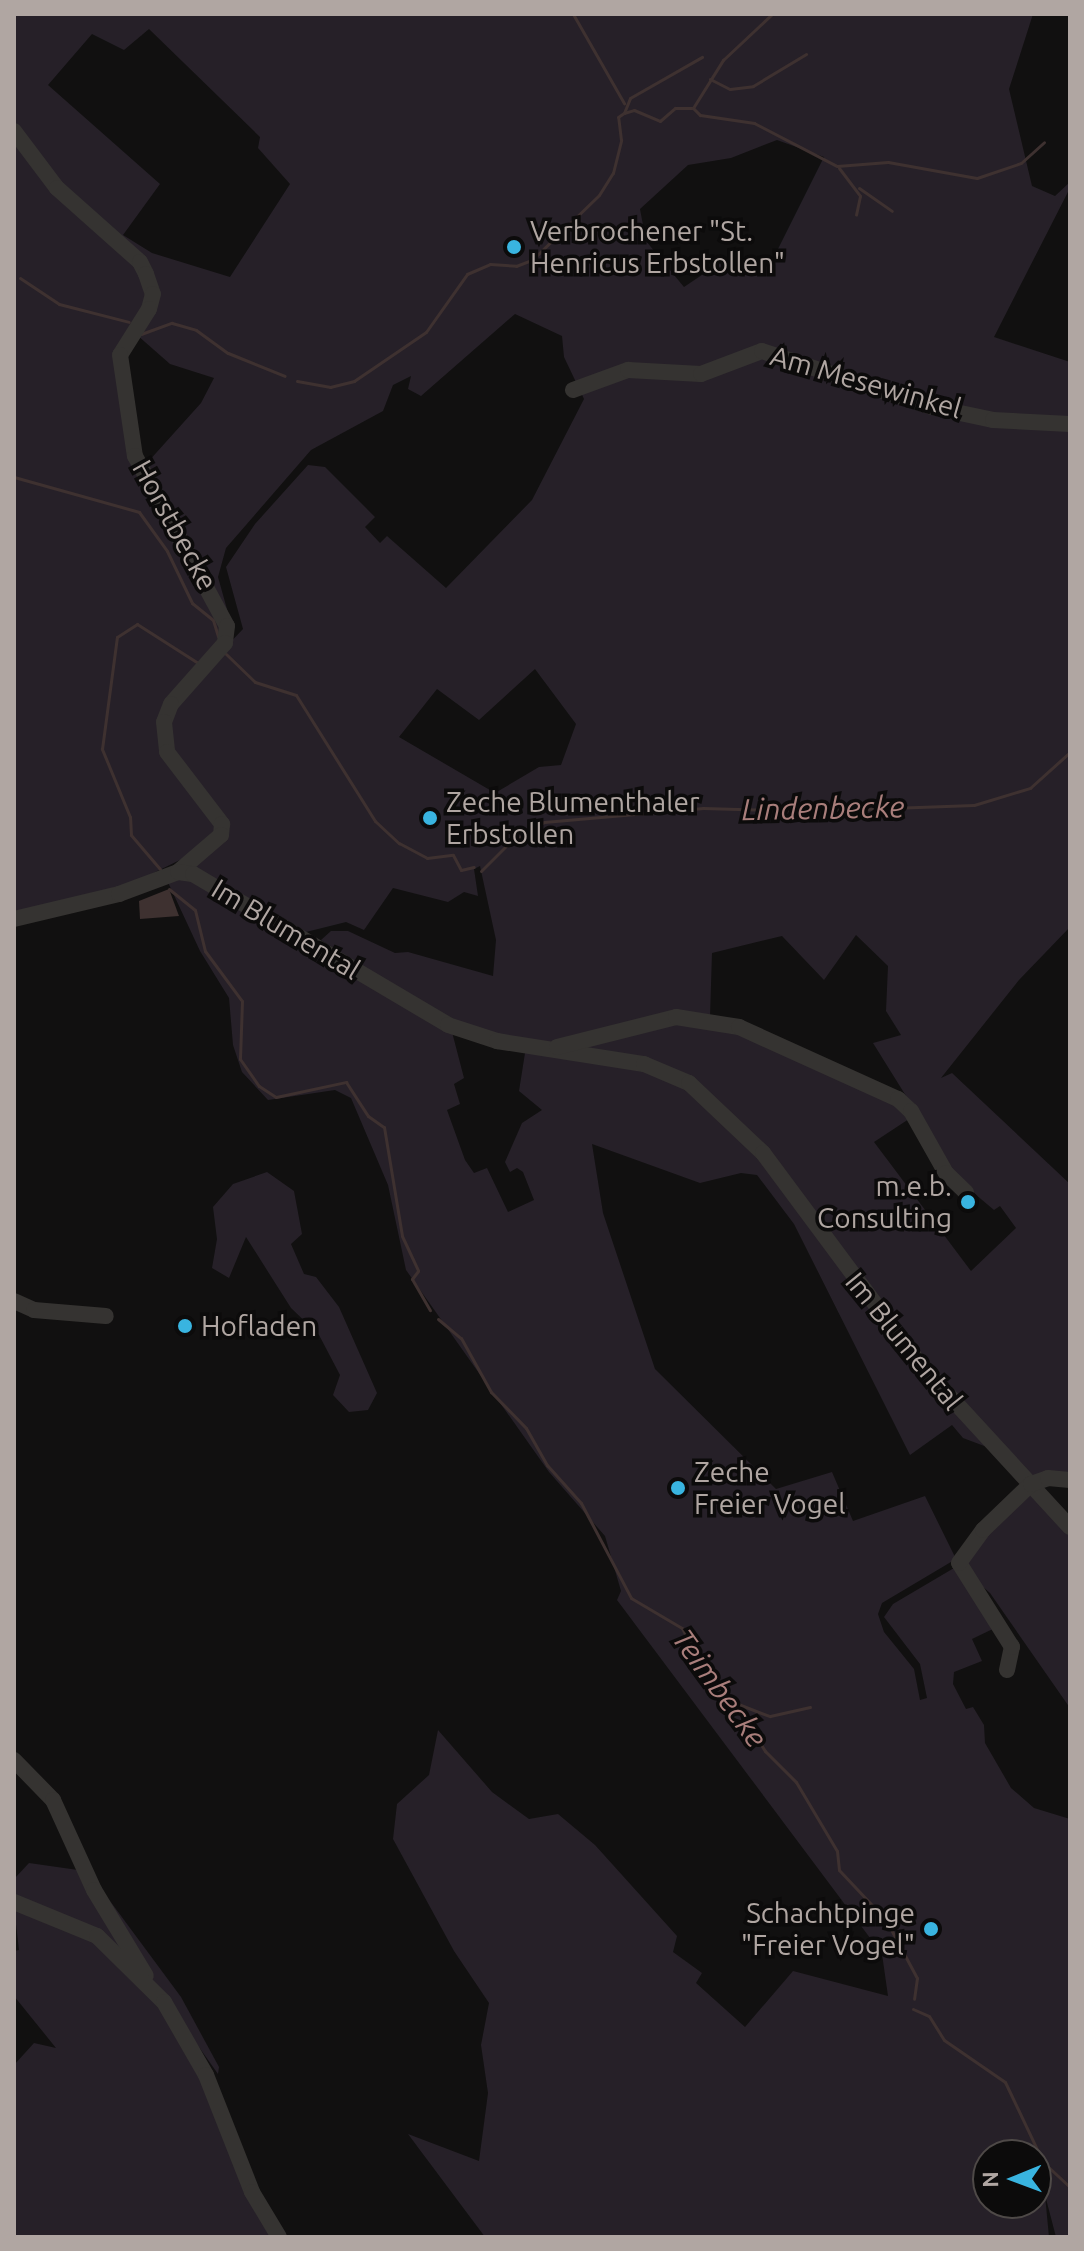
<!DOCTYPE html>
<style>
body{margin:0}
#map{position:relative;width:1084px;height:2251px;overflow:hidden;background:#111010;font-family:Ubuntu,sans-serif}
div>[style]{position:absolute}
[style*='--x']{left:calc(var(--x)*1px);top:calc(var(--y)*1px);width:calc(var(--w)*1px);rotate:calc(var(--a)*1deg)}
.green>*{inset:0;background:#262028}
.water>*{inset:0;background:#3e3130}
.stream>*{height:3px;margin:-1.5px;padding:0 1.5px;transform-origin:1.5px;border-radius:1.5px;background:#3e3130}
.minor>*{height:16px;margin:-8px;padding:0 8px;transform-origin:8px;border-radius:8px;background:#353331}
.dots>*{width:22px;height:22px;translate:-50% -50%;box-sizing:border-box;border:4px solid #0c0b0b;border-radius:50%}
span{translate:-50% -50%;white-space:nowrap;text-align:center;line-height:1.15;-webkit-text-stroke:7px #0c0b0b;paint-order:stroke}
.poi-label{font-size:28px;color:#b0a6a2}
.left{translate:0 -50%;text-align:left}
.right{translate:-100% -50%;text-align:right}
.street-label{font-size:28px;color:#b0a6a2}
.water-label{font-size:30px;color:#a97e7b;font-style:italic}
.frame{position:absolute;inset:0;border:16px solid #b0a6a2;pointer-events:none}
.north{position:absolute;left:972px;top:2139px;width:80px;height:80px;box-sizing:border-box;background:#0c0b0b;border:2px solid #4e4947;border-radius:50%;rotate:269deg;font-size:22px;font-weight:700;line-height:32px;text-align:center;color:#b0a6a2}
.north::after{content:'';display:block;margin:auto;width:28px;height:36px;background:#39b4e0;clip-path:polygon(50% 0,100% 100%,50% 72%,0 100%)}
</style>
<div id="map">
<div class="green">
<div style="clip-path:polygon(evenodd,14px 14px,1033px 14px,1009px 89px,1032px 186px,1055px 196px,1070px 182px,1070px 188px,994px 337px,1070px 362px,1070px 927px,1019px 980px,941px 1078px,952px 1073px,1070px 1184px,1070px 1478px,1030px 1477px,991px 1440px,987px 1447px,963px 1438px,952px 1425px,910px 1455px,794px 1224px,757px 1175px,741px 1173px,700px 1183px,592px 1144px,603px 1213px,655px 1369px,776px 1489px,832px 1472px,853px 1521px,925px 1496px,956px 1559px,882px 1603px,878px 1614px,884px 1632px,914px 1669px,920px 1700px,927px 1698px,920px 1664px,884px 1617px,893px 1604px,954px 1568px,999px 1626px,972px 1639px,982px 1661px,954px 1672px,953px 1684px,966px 1709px,973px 1707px,984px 1725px,985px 1743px,1011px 1788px,1034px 1808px,1070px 1819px,1070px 2237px,1056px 2237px,1045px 2195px,1049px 2237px,485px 2237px,408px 2134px,479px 2161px,488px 2093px,481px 2045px,489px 2003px,454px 1951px,393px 1839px,397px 1804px,429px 1775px,438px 1730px,492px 1792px,529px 1819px,558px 1814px,595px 1845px,677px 1936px,673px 1952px,702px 1973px,696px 1983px,745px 2027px,793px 1971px,888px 1996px,882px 1954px,617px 1600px,621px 1591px,605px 1536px,549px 1472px,406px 1270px,388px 1185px,351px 1098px,335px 1090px,268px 1100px,242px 1072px,233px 1045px,229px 998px,200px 951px,166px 878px,192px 877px,211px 885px,452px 1032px,464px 1078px,454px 1084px,460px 1104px,447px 1110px,465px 1160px,474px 1173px,487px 1168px,508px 1212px,534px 1200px,523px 1172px,517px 1168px,510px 1172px,505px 1162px,522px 1123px,542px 1110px,519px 1091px,525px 1053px,497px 1046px,543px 1048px,536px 1041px,497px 1037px,444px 1019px,321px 940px,331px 931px,348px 931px,395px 953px,408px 952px,493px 976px,496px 940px,480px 866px,474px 869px,478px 896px,464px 892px,448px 902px,393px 888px,364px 930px,346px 922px,306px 932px,295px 929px,192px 869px,193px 858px,224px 835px,226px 825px,170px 752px,165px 738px,169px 703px,161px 722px,163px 750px,217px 821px,218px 832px,188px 856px,125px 887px,14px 916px,14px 143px,68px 208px,138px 265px,150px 293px,138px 326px,118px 355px,126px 443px,136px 468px,147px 463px,201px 403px,214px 378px,170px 364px,137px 335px,155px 293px,142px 260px,59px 185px,14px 127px,14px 14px,149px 29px,260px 137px,258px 148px,290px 184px,230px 277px,152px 253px,123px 235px,160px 184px,48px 85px,92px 34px,124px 50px,149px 29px,14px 14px,777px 140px,824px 157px,770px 265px,755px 271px,733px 254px,684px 287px,646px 241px,640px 209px,688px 165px,731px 158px,777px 140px,14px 14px,515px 314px,562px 336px,564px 357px,584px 399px,532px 500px,446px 588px,387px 536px,380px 543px,365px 527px,375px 517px,325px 467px,308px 465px,255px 524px,226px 567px,243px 629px,178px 697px,176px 693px,217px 651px,225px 625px,232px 627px,218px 577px,226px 548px,311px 450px,383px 411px,393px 385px,411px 376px,408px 389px,421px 396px,515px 314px,14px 14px,535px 669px,576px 724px,561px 765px,539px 767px,495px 793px,399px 737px,437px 689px,479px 720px,535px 669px,14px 14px,856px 935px,888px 966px,886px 1011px,901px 1035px,873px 1043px,906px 1096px,811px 1061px,738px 1023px,710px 1017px,712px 953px,782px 936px,824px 980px,856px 935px,14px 14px,915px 1115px,956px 1178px,994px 1210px,1000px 1206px,1016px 1228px,971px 1271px,874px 1142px,915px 1115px,14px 14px,988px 2155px,1036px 2155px,1036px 2203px,988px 2203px,988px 2155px)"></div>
<div style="clip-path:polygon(267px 1172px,294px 1191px,302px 1234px,291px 1244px,304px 1274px,316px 1277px,339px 1307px,377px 1393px,368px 1410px,349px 1412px,333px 1395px,340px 1375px,319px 1335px,291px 1308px,246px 1237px,229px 1278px,212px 1268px,217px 1239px,213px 1207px,233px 1184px)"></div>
<div style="clip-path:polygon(1028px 1493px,1070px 1531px,1070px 1708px,990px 1593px,968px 1574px,964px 1560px)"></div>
<div style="clip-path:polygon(29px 1863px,78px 1870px,136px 1961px,86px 1924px,14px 1897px,14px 1879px)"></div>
<div style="clip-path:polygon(110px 1901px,181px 1997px,219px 2067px,218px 2074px,155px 1985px)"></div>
<div style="clip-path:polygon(14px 1907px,81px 1931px,159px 2000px,202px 2079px,272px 2237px,14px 2237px,14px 2065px,34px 2043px,56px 2048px,14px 1996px,14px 1951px,19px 1950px)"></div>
</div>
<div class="water">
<div style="clip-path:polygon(169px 889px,179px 916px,140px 919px,139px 901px)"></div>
</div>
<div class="stream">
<div style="--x:573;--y:14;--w:103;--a:60.2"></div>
<div style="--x:710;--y:79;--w:22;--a:27"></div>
<div style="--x:730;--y:89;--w:23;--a:-7"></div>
<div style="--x:753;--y:86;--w:62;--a:-31.1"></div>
<div style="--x:693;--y:108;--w:57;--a:-58"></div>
<div style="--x:723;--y:60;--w:67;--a:-43.2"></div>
<div style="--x:624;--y:113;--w:16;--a:-68"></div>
<div style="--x:630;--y:98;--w:83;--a:-29.7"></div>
<div style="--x:839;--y:168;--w:35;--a:53"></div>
<div style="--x:860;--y:196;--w:19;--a:102"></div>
<div style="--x:859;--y:188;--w:40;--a:34.9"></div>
<div style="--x:20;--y:278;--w:47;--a:33.7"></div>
<div style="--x:59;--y:304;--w:72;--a:14.4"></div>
<div style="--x:141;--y:334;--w:33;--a:-20"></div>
<div style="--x:172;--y:323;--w:25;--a:16"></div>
<div style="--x:196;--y:330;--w:39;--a:36"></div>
<div style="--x:228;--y:353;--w:61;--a:22"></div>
<div style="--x:297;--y:381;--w:34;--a:10"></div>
<div style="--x:330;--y:387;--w:25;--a:-14"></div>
<div style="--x:354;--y:381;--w:87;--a:-34.2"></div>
<div style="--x:426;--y:332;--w:71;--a:-54.7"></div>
<div style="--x:467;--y:274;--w:25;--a:-23"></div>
<div style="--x:490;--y:264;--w:26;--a:4"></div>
<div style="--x:516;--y:266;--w:17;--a:-21"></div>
<div style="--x:532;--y:260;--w:93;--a:-44.1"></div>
<div style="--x:599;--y:195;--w:26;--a:-58"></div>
<div style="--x:613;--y:173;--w:34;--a:-76"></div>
<div style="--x:621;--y:140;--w:23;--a:-97"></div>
<div style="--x:618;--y:117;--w:7;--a:-34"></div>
<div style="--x:624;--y:113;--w:10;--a:-17"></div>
<div style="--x:634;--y:110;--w:28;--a:23"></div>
<div style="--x:660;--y:121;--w:20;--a:-41"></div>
<div style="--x:675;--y:108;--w:18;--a:0"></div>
<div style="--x:693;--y:108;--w:10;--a:45"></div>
<div style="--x:700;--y:115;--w:55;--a:8.4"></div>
<div style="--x:754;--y:123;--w:93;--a:27.4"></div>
<div style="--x:837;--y:166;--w:51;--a:-4.5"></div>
<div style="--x:888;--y:162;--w:90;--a:10.2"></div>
<div style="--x:977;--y:178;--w:46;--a:-18.8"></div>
<div style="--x:1021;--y:163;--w:31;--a:-42"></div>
<div style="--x:14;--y:477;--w:130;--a:15.6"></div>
<div style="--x:139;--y:512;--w:48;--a:54.3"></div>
<div style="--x:167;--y:551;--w:58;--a:64.3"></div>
<div style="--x:192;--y:603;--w:27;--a:39"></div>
<div style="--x:213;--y:620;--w:17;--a:73"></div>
<div style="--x:226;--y:654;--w:40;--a:44"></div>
<div style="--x:255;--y:682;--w:43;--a:17.6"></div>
<div style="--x:296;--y:695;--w:149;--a:57.9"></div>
<div style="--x:375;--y:821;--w:33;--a:43"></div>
<div style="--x:399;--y:843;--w:32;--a:28"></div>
<div style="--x:427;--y:858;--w:26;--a:-7"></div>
<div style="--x:453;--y:855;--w:17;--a:62"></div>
<div style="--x:461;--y:870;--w:13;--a:-13"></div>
<div style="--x:160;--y:869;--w:45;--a:-130.5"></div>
<div style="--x:131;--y:835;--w:18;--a:-93"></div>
<div style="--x:130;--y:817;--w:74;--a:-112.4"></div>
<div style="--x:102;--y:749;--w:113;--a:-82.4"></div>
<div style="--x:117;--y:637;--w:24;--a:-33"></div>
<div style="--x:137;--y:624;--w:72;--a:32.6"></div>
<div style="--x:481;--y:871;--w:35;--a:-45"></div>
<div style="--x:506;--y:846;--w:45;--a:-32.3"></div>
<div style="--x:544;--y:822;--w:160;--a:-5"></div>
<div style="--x:703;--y:808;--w:104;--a:1.7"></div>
<div style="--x:807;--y:811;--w:167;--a:-2.1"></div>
<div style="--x:974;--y:805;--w:59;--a:-16.9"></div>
<div style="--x:1030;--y:788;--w:54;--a:-42"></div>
<div style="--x:169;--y:889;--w:33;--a:39"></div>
<div style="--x:195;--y:910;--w:42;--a:76.3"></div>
<div style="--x:205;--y:951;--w:62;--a:53.5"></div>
<div style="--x:242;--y:1001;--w:58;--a:92"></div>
<div style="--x:240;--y:1059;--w:33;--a:55"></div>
<div style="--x:259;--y:1086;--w:20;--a:33"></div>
<div style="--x:276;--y:1097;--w:72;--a:-12.1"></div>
<div style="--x:346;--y:1082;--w:40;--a:57.1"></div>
<div style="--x:368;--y:1116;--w:19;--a:35"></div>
<div style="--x:384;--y:1127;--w:110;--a:80.6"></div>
<div style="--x:402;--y:1236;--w:38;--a:65"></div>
<div style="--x:418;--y:1271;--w:10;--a:127"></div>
<div style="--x:412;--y:1279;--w:36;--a:60"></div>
<div style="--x:438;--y:1319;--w:30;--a:40"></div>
<div style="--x:461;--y:1338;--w:62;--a:60.9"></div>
<div style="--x:491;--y:1392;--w:50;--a:45.8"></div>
<div style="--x:526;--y:1428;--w:43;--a:60.4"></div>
<div style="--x:547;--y:1465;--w:51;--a:48.2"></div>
<div style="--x:581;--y:1503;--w:107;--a:62.2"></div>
<div style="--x:631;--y:1598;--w:59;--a:30.5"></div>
<div style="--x:682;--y:1628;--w:57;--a:63"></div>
<div style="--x:708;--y:1679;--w:36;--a:42"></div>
<div style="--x:735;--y:1703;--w:57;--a:58"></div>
<div style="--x:765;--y:1751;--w:44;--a:45"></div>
<div style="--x:796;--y:1782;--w:80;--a:59.3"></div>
<div style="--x:837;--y:1851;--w:19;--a:84"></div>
<div style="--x:839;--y:1870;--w:69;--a:46.8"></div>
<div style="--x:886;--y:1920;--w:66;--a:61.9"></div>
<div style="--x:917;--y:1978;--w:21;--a:98"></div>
<div style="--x:738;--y:1704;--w:34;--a:21"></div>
<div style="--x:770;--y:1716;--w:41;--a:-12.7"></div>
<div style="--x:913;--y:2009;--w:17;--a:24"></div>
<div style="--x:929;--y:2016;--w:28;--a:58"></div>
<div style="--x:944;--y:2040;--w:74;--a:34.5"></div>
<div style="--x:1005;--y:2082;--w:89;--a:64.6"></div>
<div style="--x:1043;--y:2162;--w:37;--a:43"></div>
</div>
<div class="minor">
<div style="--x:14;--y:131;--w:71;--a:53"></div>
<div style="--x:57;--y:188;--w:111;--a:41.7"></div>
<div style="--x:140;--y:262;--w:13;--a:63"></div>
<div style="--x:146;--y:274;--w:21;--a:71"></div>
<div style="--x:153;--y:294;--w:16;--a:105"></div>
<div style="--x:149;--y:309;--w:54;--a:122.2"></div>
<div style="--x:120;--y:355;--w:102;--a:81.6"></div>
<div style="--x:135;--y:456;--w:193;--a:61.6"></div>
<div style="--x:227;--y:626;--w:17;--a:97"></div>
<div style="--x:225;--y:643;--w:81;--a:131.5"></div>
<div style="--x:171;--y:704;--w:19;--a:111"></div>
<div style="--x:164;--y:722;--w:30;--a:84"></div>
<div style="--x:167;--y:752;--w:91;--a:52.6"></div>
<div style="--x:222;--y:824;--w:11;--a:95"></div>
<div style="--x:221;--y:835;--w:57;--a:139.3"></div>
<div style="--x:573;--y:390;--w:59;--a:-20"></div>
<div style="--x:628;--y:370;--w:73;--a:3.1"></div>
<div style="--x:701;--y:374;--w:65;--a:-20.7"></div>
<div style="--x:762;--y:351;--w:179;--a:18.2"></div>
<div style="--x:932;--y:407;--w:62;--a:12"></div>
<div style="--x:993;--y:420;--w:77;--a:3"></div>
<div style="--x:14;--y:919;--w:108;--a:-13.4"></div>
<div style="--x:119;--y:894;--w:63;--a:-20.4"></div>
<div style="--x:178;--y:872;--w:15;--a:8"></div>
<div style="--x:193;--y:874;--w:296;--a:30.6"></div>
<div style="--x:448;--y:1025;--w:52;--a:18.1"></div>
<div style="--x:497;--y:1041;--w:149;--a:8.9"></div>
<div style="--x:644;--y:1064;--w:49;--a:22.9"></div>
<div style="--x:689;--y:1083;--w:102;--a:43.4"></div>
<div style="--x:763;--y:1153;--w:262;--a:53.4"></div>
<div style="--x:919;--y:1363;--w:223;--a:47.4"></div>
<div style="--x:557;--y:1047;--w:123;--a:-14.1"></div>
<div style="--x:676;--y:1017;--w:64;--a:9"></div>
<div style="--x:739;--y:1027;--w:175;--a:24.4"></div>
<div style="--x:898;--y:1099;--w:18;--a:43"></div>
<div style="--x:911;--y:1111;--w:71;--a:60.6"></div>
<div style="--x:946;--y:1173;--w:28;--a:44"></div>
<div style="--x:14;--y:1301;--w:22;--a:24"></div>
<div style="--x:34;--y:1310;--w:72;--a:4.8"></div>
<div style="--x:1007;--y:1670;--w:24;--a:-78"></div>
<div style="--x:1012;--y:1647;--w:99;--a:-122.2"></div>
<div style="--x:959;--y:1563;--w:41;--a:-54"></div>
<div style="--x:983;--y:1530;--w:66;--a:-43.8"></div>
<div style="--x:1031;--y:1484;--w:18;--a:-19"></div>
<div style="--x:1048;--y:1478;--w:22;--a:5"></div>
<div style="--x:14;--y:1760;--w:56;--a:45.7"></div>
<div style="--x:53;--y:1800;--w:99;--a:65.5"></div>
<div style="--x:94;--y:1890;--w:100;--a:58.8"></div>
<div style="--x:14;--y:1902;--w:90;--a:22.3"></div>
<div style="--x:97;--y:1936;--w:94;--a:44.6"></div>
<div style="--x:164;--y:2002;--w:84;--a:60.1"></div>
<div style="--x:206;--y:2075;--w:126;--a:68.5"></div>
<div style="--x:252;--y:2192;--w:52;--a:59"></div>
</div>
<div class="dots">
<div style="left:514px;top:247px;background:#39b4e0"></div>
<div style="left:430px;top:818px;background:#39b4e0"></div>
<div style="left:968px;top:1202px;background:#39b4e0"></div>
<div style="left:185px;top:1326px;background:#39b4e0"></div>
<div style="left:678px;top:1488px;background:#39b4e0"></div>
<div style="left:931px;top:1929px;background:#39b4e0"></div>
</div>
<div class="poi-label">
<span class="left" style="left:530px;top:247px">Verbrochener "St.<br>Henricus Erbstollen"</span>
<span class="left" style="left:446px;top:818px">Zeche Blumenthaler<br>Erbstollen</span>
<span class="right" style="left:952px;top:1202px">m.e.b.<br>Consulting</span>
<span class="left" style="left:201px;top:1326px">Hofladen</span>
<span class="left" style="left:694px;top:1488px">Zeche<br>Freier Vogel</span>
<span class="right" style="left:915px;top:1929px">Schachtpinge<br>"Freier Vogel"</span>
</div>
<div class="street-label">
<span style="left:866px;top:382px;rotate:16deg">Am Mesewinkel</span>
<span style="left:175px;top:525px;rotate:61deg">Horstbecke</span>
<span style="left:286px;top:929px;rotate:31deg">Im Blumental</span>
<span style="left:904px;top:1341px;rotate:51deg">Im Blumental</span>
</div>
<div class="water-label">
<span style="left:823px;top:808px;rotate:-1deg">Lindenbecke</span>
<span style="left:720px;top:1688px;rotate:54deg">Teimbecke</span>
</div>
<div class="frame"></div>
<div class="north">N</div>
</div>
